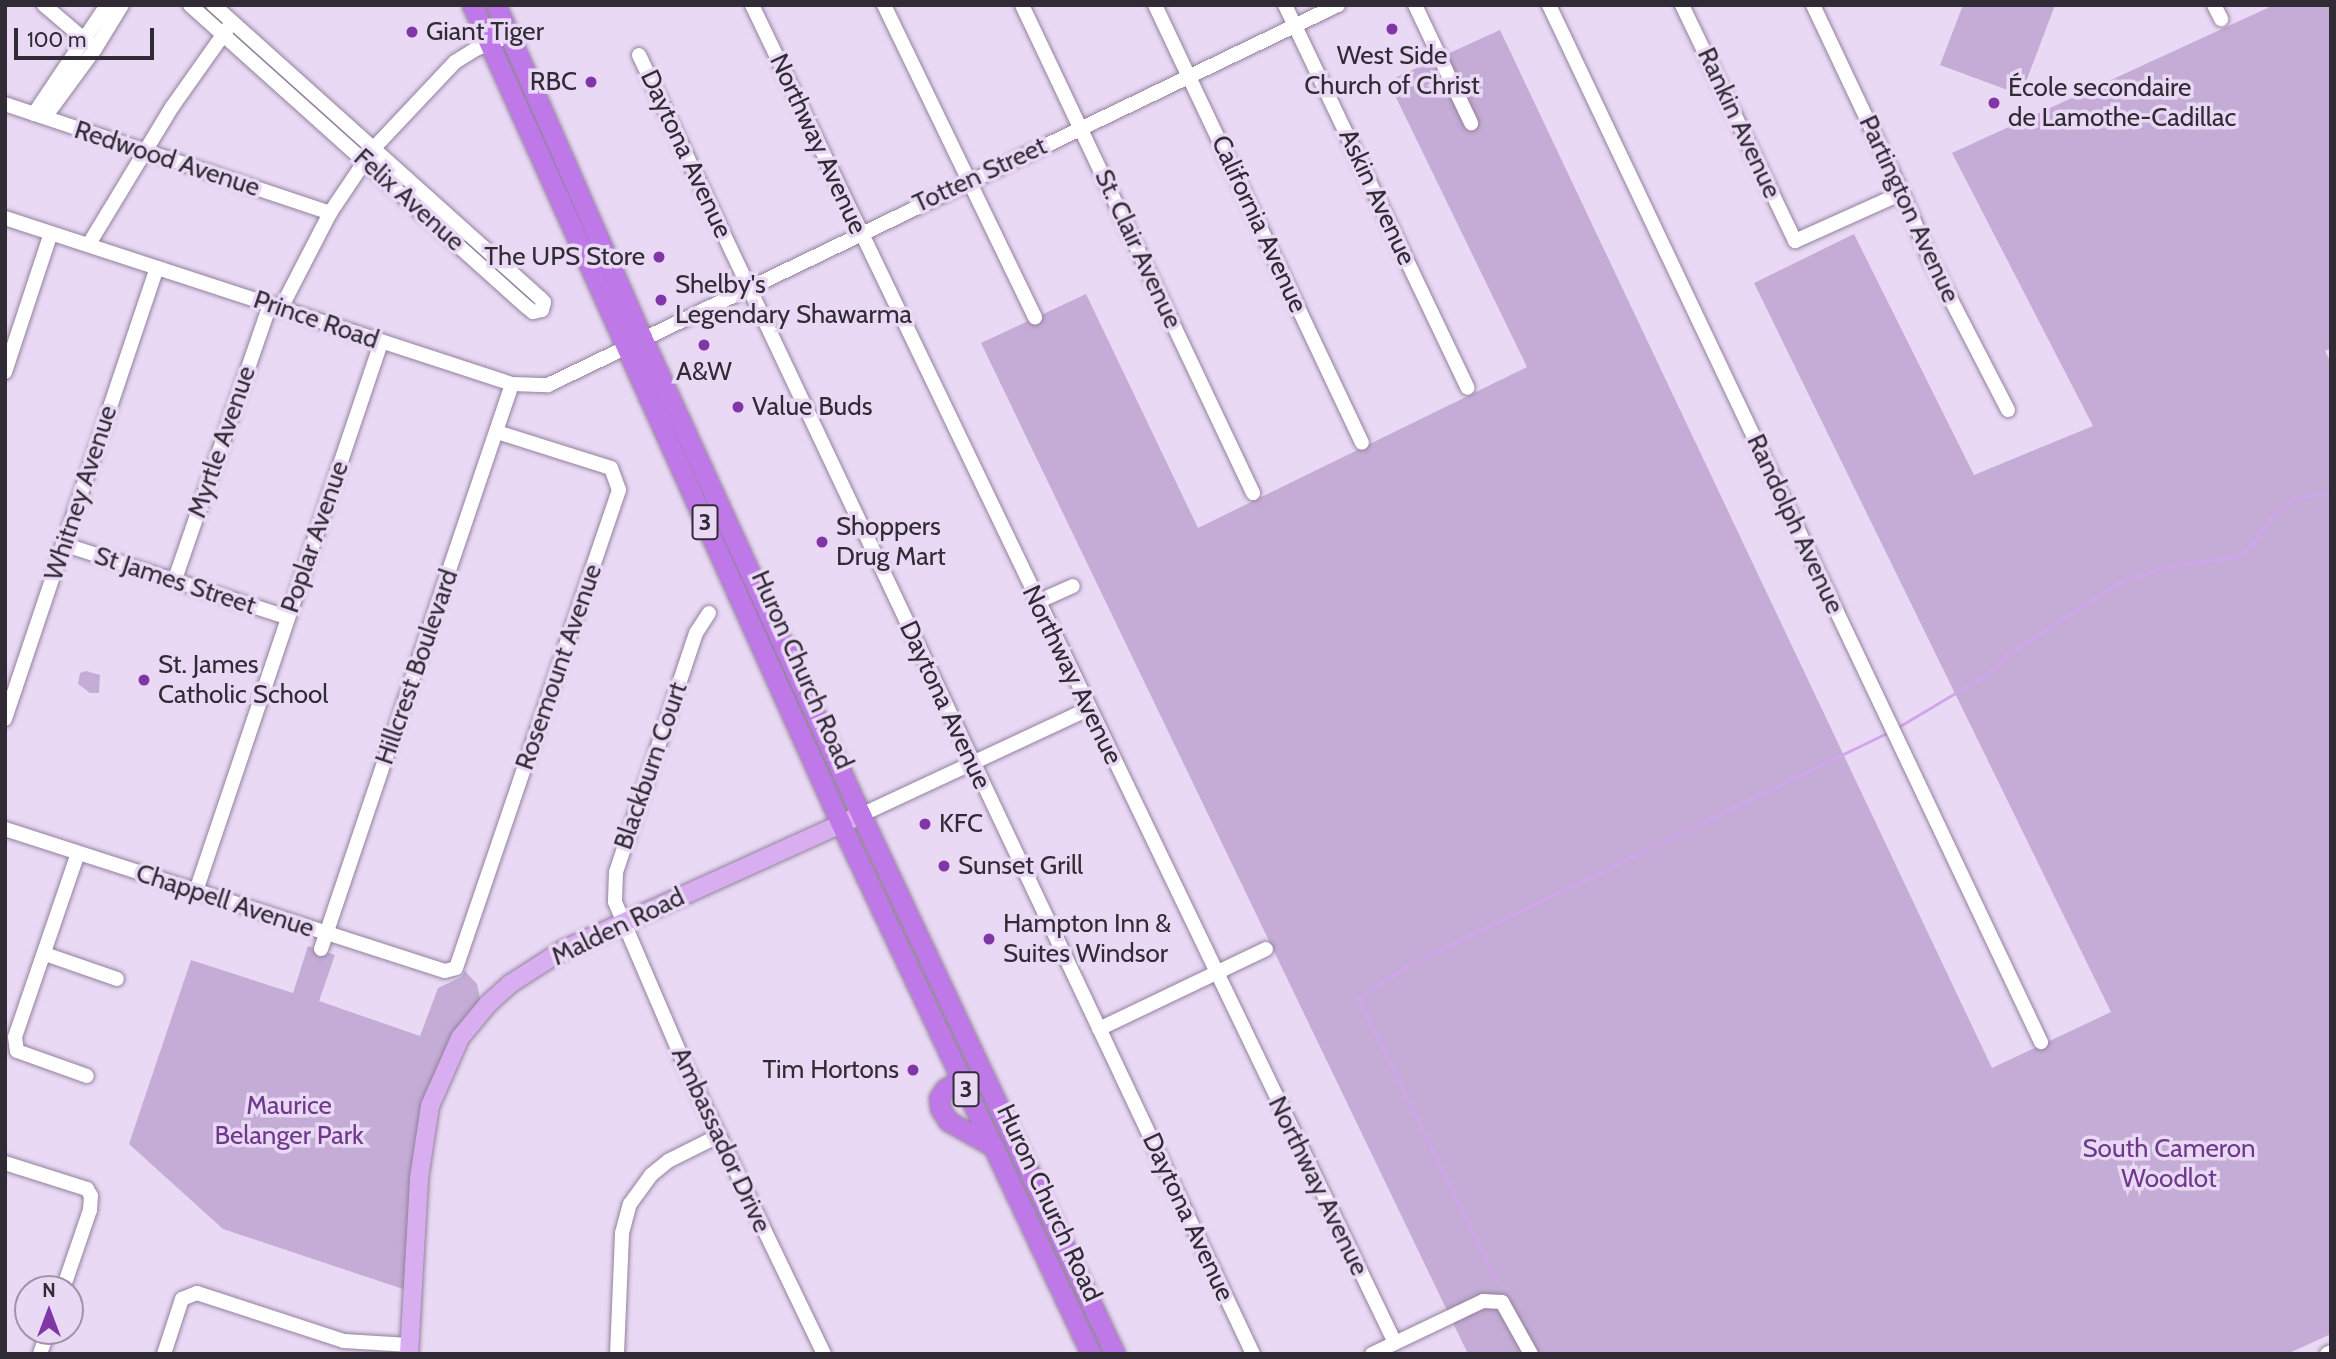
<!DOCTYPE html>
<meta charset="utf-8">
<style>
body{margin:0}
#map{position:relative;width:2336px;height:1359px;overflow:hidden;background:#ead9f5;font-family:Cabin,sans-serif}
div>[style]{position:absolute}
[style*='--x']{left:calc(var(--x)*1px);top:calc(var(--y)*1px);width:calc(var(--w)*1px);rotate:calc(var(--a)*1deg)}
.green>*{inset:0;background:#c5acd6}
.stream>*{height:2.5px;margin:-1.25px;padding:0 1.25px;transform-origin:1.25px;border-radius:1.25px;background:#d0a6eb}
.roads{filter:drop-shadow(0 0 2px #92829c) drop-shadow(0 0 2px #92829c)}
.minor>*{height:14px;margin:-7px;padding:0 7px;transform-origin:7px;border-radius:7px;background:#fff}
.major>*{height:18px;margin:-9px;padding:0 9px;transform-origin:9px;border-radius:9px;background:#d9aef1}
.highway>*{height:19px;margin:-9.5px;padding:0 9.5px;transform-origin:9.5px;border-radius:9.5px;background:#bf78e8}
.dots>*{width:19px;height:19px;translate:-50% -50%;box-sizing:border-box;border:4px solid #ead9f5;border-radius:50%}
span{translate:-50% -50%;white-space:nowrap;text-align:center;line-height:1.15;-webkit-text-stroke:7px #ead9f5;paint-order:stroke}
.shield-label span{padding:2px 5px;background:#ead9f5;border:2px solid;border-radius:5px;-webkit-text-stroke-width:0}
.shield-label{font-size:24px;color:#312b35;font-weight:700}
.poi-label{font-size:26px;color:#312b35}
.left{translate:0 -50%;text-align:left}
.right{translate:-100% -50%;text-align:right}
.street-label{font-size:26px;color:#312b35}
.park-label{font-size:26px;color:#6e398b}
.frame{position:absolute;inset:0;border:7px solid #312b35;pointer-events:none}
.north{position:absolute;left:14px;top:1275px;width:70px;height:70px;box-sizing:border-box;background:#ead9f5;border:2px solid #a093a8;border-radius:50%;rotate:0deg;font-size:19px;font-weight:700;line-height:28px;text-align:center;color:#312b35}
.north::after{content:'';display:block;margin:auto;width:24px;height:32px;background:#8136a8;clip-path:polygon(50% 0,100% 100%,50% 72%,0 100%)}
.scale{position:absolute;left:14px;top:28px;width:140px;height:32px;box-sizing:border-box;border:4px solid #312b35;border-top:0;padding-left:9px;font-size:21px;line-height:24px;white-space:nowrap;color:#312b35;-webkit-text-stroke:5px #ead9f5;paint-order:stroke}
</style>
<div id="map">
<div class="green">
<div style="clip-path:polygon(1963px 5px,2055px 5px,2021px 95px,1940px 65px)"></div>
<div style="clip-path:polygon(2274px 5px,2331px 5px,2331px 348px,2325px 351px,2331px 363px,2331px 1334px,2287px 1354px,1468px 1354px,981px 343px,1086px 294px,1198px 528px,1527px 367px,1388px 81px,1500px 30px,1992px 1068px,2111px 1012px,1754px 283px,1854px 234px,1974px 475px,2093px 426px,1952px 153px)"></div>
<div style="clip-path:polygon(86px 671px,100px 675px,99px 693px,90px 693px,78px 684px,80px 673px)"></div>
<div style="clip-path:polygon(308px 946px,335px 955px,319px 1001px,420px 1036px,438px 988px,461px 977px,465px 971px,477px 984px,483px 1013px,435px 1093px,412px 1292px,223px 1229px,129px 1144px,191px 960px,293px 993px)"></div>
</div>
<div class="stream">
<div style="--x:1900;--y:726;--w:104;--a:-30.8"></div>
<div style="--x:1989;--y:673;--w:25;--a:-45"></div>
<div style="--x:2007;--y:655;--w:136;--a:-33"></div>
<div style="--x:2121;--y:581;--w:51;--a:-17"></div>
<div style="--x:2170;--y:566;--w:70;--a:-8.2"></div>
<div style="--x:2239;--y:556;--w:16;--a:-40"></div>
<div style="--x:2251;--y:546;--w:32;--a:-55"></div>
<div style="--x:2269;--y:520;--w:30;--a:-41"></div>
<div style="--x:2292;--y:500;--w:40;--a:-13"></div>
<div style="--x:1496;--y:1281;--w:315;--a:-116"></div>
<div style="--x:1358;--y:998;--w:63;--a:-32.7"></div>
<div style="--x:1411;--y:964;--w:529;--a:-25.89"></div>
</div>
<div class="roads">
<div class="minor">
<div style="--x:44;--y:5;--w:62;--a:40.4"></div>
<div style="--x:190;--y:5;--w:453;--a:41.9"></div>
<div style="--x:527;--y:307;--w:8;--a:40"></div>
<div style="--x:533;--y:312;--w:9;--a:-13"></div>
<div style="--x:542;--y:310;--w:8;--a:-76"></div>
<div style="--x:544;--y:302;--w:6;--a:-135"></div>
<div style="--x:540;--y:298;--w:439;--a:-138.1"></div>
<div style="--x:752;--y:5;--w:1484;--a:64.33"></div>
<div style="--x:884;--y:5;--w:347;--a:64.2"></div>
<div style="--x:1022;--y:5;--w:540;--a:64.67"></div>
<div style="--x:1155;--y:5;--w:484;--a:64.7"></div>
<div style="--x:1285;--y:5;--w:424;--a:64.5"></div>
<div style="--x:1415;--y:5;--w:131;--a:64.6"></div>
<div style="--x:1549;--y:5;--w:1148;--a:64.62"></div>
<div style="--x:1682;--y:5;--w:262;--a:64.4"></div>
<div style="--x:1795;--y:241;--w:117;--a:-24.2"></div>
<div style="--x:1813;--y:5;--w:208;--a:64.7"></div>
<div style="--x:1902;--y:193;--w:72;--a:67"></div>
<div style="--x:1930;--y:259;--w:170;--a:62.7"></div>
<div style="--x:2214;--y:5;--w:16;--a:63"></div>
<div style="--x:639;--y:55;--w:1437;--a:64.7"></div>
<div style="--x:5;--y:104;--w:343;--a:18.5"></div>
<div style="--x:34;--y:114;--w:131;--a:-56.2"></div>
<div style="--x:45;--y:117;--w:84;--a:-53.7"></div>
<div style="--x:95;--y:49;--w:52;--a:-58.5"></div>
<div style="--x:5;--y:218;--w:533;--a:18.13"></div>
<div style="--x:512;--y:384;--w:36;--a:2"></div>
<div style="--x:548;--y:385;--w:877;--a:-25.69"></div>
<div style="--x:89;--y:244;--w:160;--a:-58.8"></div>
<div style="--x:172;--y:107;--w:97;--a:-54.7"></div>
<div style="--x:281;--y:308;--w:107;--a:-62.7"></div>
<div style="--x:330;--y:213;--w:77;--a:-56.1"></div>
<div style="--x:373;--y:149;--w:120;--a:-46.7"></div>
<div style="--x:455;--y:62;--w:25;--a:-32"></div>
<div style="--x:476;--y:49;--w:37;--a:-22"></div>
<div style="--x:5;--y:372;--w:146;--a:-71.7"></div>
<div style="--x:63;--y:544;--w:236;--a:18.1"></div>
<div style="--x:175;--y:579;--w:291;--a:-70.9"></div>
<div style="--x:1037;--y:602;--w:39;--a:-24"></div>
<div style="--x:709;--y:613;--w:24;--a:123"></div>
<div style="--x:696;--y:633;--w:252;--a:108.5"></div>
<div style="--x:616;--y:872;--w:30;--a:92"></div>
<div style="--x:615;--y:902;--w:173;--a:66.8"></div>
<div style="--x:683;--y:1061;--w:325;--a:64.3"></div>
<div style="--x:5;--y:719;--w:476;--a:-71.4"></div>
<div style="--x:861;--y:815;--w:251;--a:-25"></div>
<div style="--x:5;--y:829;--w:462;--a:17.9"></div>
<div style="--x:445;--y:971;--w:11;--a:-15"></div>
<div style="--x:456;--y:968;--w:505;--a:-71.17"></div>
<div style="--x:619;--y:490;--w:23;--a:-110"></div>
<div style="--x:611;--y:468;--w:120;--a:-162.5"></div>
<div style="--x:78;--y:853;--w:194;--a:108.9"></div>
<div style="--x:15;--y:1037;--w:14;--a:82"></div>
<div style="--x:17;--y:1051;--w:74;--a:19.7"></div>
<div style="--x:196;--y:891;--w:578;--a:-71.35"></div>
<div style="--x:321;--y:949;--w:596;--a:-71.32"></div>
<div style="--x:45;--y:954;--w:76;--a:19.1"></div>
<div style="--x:1099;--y:1029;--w:185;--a:-25.6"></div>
<div style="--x:5;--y:1163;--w:86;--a:17.6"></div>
<div style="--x:87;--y:1189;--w:8;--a:60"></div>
<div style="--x:91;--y:1196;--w:14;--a:94"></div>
<div style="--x:90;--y:1210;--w:83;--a:108.9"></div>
<div style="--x:40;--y:1354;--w:24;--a:-71"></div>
<div style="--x:164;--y:1354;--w:58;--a:-71.9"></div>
<div style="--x:182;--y:1299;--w:16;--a:-22"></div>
<div style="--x:197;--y:1293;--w:155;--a:18.1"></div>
<div style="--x:344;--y:1341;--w:65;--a:3.5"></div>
<div style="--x:617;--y:1354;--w:121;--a:-87.6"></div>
<div style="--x:622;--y:1233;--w:30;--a:-75"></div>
<div style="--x:630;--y:1204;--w:36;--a:-54"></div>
<div style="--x:651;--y:1175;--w:22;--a:-39"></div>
<div style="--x:668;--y:1161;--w:56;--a:-26.6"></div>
<div style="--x:1372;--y:1354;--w:123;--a:-25.5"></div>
<div style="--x:1483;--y:1301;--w:19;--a:3"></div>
<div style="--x:1502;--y:1302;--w:60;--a:60.9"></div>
<div style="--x:2327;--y:1354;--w:4;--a:-27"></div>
</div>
<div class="major">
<div style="--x:409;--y:1354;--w:176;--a:-86.7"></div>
<div style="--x:419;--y:1178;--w:73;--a:-81.3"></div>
<div style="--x:430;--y:1106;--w:74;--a:-66.2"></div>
<div style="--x:460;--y:1038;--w:44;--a:-50.5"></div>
<div style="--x:488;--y:1004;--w:30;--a:-42"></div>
<div style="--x:510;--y:984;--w:63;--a:-32.7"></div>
<div style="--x:563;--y:950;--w:327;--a:-24.4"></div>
</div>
<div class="highway">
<div style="--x:472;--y:5;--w:898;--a:65.75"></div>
<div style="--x:841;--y:824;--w:586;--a:64.75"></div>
<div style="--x:496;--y:5;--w:363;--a:66.3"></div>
<div style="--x:642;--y:337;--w:526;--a:65.38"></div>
<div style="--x:861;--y:815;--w:596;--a:64.77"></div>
<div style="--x:973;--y:1085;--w:21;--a:180"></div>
<div style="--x:952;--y:1085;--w:8;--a:150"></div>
<div style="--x:945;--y:1089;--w:11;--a:124"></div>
<div style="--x:939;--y:1098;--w:10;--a:84"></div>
<div style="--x:940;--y:1108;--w:15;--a:58"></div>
<div style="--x:948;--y:1121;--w:53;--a:29.5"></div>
</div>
</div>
<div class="dots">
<div style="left:1392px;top:29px;background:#8136a8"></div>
<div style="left:412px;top:32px;background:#8136a8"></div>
<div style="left:591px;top:82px;background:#8136a8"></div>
<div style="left:1994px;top:103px;background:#8136a8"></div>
<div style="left:659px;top:257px;background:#8136a8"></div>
<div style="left:661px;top:300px;background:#8136a8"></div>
<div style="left:704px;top:345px;background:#8136a8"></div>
<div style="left:738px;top:407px;background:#8136a8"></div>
<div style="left:822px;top:542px;background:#8136a8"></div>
<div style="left:144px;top:680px;background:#8136a8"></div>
<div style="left:925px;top:824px;background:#8136a8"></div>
<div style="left:944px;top:866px;background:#8136a8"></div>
<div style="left:989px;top:939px;background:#8136a8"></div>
<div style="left:913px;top:1070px;background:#8136a8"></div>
</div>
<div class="shield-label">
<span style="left:705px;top:522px">3</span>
<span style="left:966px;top:1089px">3</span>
</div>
<div class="poi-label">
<span class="left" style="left:426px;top:32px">Giant Tiger</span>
<span style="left:1392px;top:71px">West Side<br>Church of Christ</span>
<span class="right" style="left:577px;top:82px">RBC</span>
<span class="left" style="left:2008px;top:103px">École secondaire<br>de Lamothe-Cadillac</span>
<span class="right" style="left:645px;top:257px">The UPS Store</span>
<span class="left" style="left:675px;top:300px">Shelby's<br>Legendary Shawarma</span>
<span style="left:704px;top:372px">A&amp;W</span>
<span class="left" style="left:752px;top:407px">Value Buds</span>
<span class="left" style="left:836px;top:542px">Shoppers<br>Drug Mart</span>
<span class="left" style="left:158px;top:680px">St. James<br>Catholic School</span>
<span class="left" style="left:939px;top:824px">KFC</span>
<span class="left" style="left:958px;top:866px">Sunset Grill</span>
<span class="left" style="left:1003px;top:939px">Hampton Inn &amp;<br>Suites Windsor</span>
<span class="right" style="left:899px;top:1070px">Tim Hortons</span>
</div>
<div class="street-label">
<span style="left:1739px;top:123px;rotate:65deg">Rankin Avenue</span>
<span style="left:818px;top:144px;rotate:65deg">Northway Avenue</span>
<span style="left:686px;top:154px;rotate:65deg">Daytona Avenue</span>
<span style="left:167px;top:159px;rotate:18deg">Redwood Avenue</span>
<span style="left:980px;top:175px;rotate:-25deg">Totten Street</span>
<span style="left:1377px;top:197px;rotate:65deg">Askin Avenue</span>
<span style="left:409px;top:200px;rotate:42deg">Felix Avenue</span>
<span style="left:1909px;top:209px;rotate:65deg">Partington Avenue</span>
<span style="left:1259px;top:224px;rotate:65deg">California Avenue</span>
<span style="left:1138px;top:249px;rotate:65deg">St. Clair Avenue</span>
<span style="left:316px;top:320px;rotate:19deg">Prince Road</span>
<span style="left:222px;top:442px;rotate:-71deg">Myrtle Avenue</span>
<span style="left:81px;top:493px;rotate:-72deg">Whitney Avenue</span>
<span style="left:1795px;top:524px;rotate:65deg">Randolph Avenue</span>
<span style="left:315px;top:537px;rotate:-71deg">Poplar Avenue</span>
<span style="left:175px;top:581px;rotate:18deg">St James Street</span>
<span style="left:417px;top:667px;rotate:-71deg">Hillcrest Boulevard</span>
<span style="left:559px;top:667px;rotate:-71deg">Rosemount Avenue</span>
<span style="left:802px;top:670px;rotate:66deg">Huron Church Road</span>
<span style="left:1072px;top:675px;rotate:64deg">Northway Avenue</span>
<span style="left:945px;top:705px;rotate:65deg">Daytona Avenue</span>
<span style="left:651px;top:766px;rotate:-71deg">Blackburn Court</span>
<span style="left:225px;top:901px;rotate:18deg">Chappell Avenue</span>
<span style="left:618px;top:927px;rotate:-26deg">Malden Road</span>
<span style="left:721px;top:1140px;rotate:65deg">Ambassador Drive</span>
<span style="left:1318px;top:1186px;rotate:64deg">Northway Avenue</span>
<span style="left:1049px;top:1203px;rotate:65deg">Huron Church Road</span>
<span style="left:1188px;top:1217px;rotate:65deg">Daytona Avenue</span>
</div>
<div class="park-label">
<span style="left:289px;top:1121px">Maurice<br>Belanger Park</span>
<span style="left:2169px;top:1164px">South Cameron<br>Woodlot</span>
</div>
<div class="frame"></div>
<div class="north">N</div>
<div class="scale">100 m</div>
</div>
